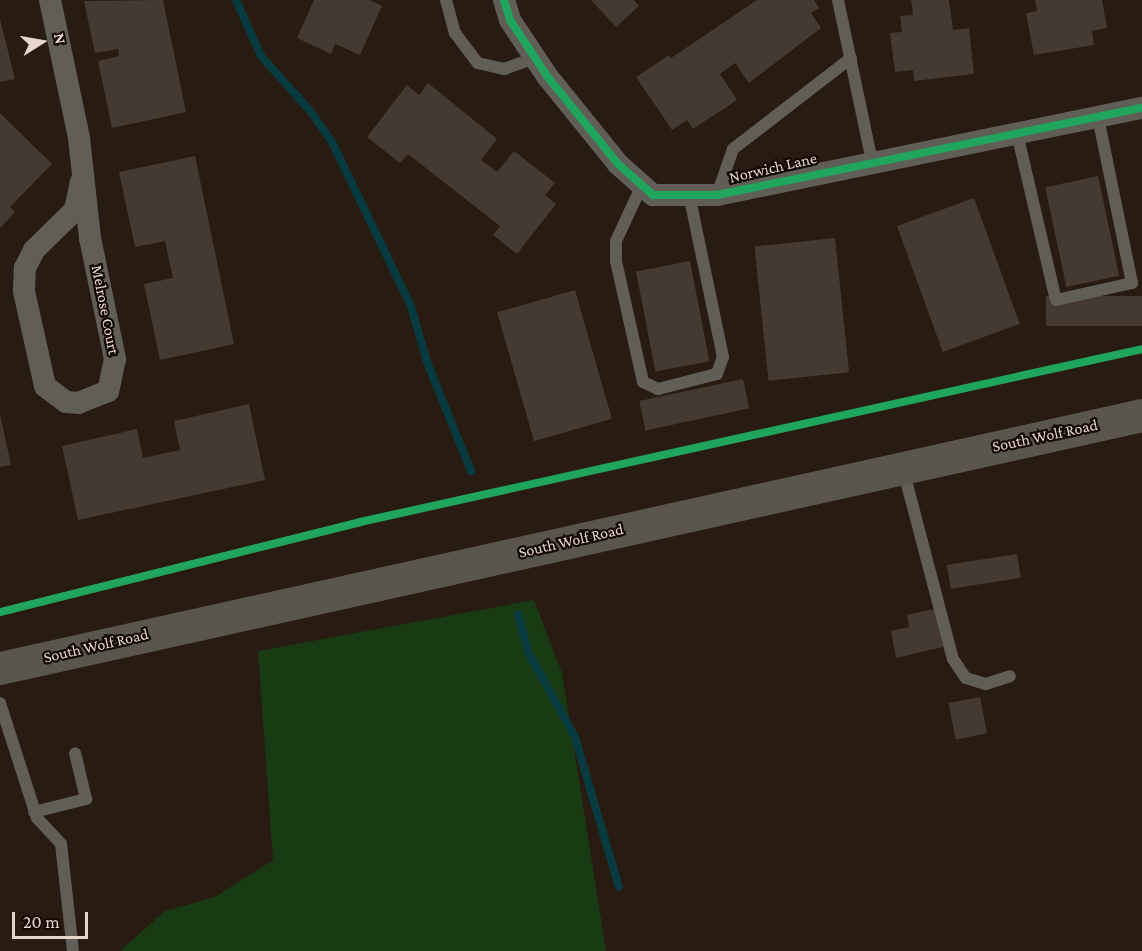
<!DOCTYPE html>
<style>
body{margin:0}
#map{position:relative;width:1142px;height:951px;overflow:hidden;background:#281b11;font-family:"Crimson Pro",serif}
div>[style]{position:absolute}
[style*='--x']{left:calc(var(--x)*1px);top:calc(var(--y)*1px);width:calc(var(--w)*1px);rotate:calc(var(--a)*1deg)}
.green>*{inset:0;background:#183b14}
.stream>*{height:8px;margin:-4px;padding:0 4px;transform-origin:4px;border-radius:4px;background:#083b40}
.building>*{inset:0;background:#453a31;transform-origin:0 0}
.service>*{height:12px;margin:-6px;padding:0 6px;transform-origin:6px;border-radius:6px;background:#615e58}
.minor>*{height:22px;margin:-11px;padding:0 11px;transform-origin:11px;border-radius:11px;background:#615e58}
.secondary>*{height:33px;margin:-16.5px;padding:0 16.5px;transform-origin:16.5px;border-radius:16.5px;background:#5b564d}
.cycleway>*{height:8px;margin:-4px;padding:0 4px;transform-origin:4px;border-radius:4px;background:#20a55d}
span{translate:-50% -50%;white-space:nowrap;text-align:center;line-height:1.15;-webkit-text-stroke:4.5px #120803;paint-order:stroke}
.street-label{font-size:16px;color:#e7d6cb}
.north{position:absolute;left:12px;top:12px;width:60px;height:60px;-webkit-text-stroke:4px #120803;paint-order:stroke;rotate:79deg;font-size:16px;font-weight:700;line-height:24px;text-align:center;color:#e7d6cb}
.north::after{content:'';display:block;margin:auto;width:21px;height:27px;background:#e7d6cb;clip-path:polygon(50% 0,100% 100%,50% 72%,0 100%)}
.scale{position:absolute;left:12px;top:912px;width:76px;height:27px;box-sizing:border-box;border:3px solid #e7d6cb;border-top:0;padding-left:8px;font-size:18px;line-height:21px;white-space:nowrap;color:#e7d6cb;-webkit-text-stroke:4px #120803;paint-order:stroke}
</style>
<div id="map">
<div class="green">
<div style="clip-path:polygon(534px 600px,562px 673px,606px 951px,120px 951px,165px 911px,215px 897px,273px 860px,258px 651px)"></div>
</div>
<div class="stream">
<div style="--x:236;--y:0;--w:61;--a:65.9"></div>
<div style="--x:261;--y:56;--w:75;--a:48.2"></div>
<div style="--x:311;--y:112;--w:37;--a:55"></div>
<div style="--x:332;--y:142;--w:182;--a:64.3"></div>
<div style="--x:411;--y:306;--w:58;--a:74.1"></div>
<div style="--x:427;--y:362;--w:118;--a:68"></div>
<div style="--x:518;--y:614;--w:39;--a:75"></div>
<div style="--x:528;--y:652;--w:97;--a:61.1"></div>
<div style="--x:575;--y:737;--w:156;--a:73.7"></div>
</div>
<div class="building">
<div style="clip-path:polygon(163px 0,186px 112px,112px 128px,98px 61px,119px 56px,118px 49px,95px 53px,84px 1px)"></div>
<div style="clip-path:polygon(314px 0,370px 0,382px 6px,360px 55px,335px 44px,331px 54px,297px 38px)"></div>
<div style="clip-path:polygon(591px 0,634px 0,639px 6px,616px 27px)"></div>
<div style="clip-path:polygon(757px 0,814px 0,819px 8px,811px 13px,821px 28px,749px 83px,735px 63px,720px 74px,737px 100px,693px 129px,687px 120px,672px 130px,636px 77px,669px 55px,671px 58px)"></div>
<div style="clip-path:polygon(911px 0,949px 0,953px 30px,969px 28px,974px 74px,914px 81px,913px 70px,895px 72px,890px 33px,902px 32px,900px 16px,913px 15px)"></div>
<div style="clip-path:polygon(1035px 0,1102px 0,1107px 28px,1092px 31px,1094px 45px,1034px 55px,1026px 13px,1037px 11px)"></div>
<div style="clip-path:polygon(0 19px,15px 79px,0 82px)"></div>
<div style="clip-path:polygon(428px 83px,497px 139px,481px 160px,497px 172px,514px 151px,555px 183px,545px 195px,556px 204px,517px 254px,493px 235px,500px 226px,408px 154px,400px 163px,367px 137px,407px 85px,419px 95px)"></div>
<div style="clip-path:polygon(0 113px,52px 164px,10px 207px,15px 212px,0 228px)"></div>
<div style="clip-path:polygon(195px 156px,234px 344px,160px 360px,144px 284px,173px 278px,165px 241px,135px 247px,119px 172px)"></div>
<div style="left:1098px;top:176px;width:102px;height:54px;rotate:78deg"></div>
<div style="left:974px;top:198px;width:134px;height:82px;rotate:70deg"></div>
<div style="left:835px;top:238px;width:135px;height:81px;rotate:84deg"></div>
<div style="left:690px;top:261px;width:102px;height:55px;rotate:79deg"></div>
<div style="left:575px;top:290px;width:134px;height:81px;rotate:74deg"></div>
<div style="left:1142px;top:296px;width:30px;height:96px;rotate:90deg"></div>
<div style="left:743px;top:379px;width:30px;height:106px;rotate:78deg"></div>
<div style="clip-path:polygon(249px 404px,265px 480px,78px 520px,62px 446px,137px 429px,143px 458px,180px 450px,174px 421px)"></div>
<div style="clip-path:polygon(0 414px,11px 465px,0 467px)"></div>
<div style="left:1017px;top:554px;width:24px;height:71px;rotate:81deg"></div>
<div style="clip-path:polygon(934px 609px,943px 647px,896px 658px,891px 631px,909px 627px,907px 615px)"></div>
<div style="left:980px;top:697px;width:37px;height:32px;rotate:79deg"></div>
</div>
<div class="service">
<div style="--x:446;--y:0;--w:34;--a:75"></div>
<div style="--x:455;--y:33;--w:38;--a:53"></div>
<div style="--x:478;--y:63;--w:27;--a:13"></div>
<div style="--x:504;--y:69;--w:32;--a:-20"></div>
<div style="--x:838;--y:0;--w:165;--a:78.1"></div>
<div style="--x:1017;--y:133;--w:171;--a:76.9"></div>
<div style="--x:1056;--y:300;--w:78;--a:-12.6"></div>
<div style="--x:1132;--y:283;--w:169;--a:-101.6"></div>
<div style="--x:642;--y:185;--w:62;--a:114.9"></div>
<div style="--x:616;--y:241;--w:20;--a:90"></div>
<div style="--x:616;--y:261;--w:124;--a:77.4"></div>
<div style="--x:643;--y:382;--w:17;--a:25"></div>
<div style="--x:658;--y:389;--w:61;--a:-14.3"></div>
<div style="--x:717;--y:374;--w:18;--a:-71"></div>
<div style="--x:723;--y:357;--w:167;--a:-101.8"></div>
<div style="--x:717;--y:195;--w:49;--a:-70.8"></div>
<div style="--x:733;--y:149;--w:149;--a:-37.6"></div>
<div style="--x:903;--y:469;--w:196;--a:75.3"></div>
<div style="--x:953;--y:659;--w:23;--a:56"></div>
<div style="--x:966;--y:678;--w:21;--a:17"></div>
<div style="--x:986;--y:684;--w:25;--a:-18"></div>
<div style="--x:0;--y:703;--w:121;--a:72.2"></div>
<div style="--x:37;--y:818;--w:35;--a:47"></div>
<div style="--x:61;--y:844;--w:108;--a:83.6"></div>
<div style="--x:34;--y:812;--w:54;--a:-14"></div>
<div style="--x:86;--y:799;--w:47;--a:-103.4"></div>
</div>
<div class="minor">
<div style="--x:50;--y:0;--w:141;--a:78.1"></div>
<div style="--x:79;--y:138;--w:101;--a:83.7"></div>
<div style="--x:90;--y:238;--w:124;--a:78.3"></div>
<div style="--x:115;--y:359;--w:33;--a:102"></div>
<div style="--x:108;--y:391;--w:31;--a:158"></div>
<div style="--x:79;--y:403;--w:13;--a:-176"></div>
<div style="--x:66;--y:402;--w:26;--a:-143"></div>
<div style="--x:45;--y:386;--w:97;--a:-102.5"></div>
<div style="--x:24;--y:291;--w:23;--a:-88"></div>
<div style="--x:25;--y:268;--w:20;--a:-63"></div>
<div style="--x:34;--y:250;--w:57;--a:-44.3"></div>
<div style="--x:75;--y:210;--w:29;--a:-78"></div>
<div style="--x:504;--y:0;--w:21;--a:73"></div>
<div style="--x:510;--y:20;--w:67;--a:56.5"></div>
<div style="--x:547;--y:76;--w:113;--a:51.1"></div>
<div style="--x:618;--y:164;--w:47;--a:41.5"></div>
<div style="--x:653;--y:195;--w:64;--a:0"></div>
<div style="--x:717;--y:195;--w:434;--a:-11.6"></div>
</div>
<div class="secondary">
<div style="--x:0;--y:668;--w:1170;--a:-12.49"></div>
</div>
<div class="cycleway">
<div style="--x:504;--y:0;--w:21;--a:73"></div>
<div style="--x:510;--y:20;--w:67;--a:56.5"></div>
<div style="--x:547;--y:76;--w:113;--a:51.1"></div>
<div style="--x:618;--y:164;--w:47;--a:41.5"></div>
<div style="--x:653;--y:195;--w:64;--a:0"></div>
<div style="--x:717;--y:195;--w:434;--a:-11.6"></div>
<div style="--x:0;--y:612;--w:371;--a:-14"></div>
<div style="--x:360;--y:522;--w:801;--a:-12.47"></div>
</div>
<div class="street-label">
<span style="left:773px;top:168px;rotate:-13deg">Norwich Lane</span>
<span style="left:105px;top:310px;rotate:79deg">Melrose Court</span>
<span style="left:1045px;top:436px;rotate:-12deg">South Wolf Road</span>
<span style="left:571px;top:541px;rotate:-13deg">South Wolf Road</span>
<span style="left:96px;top:646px;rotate:-13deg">South Wolf Road</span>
</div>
<div class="north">N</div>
<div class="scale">20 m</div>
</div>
